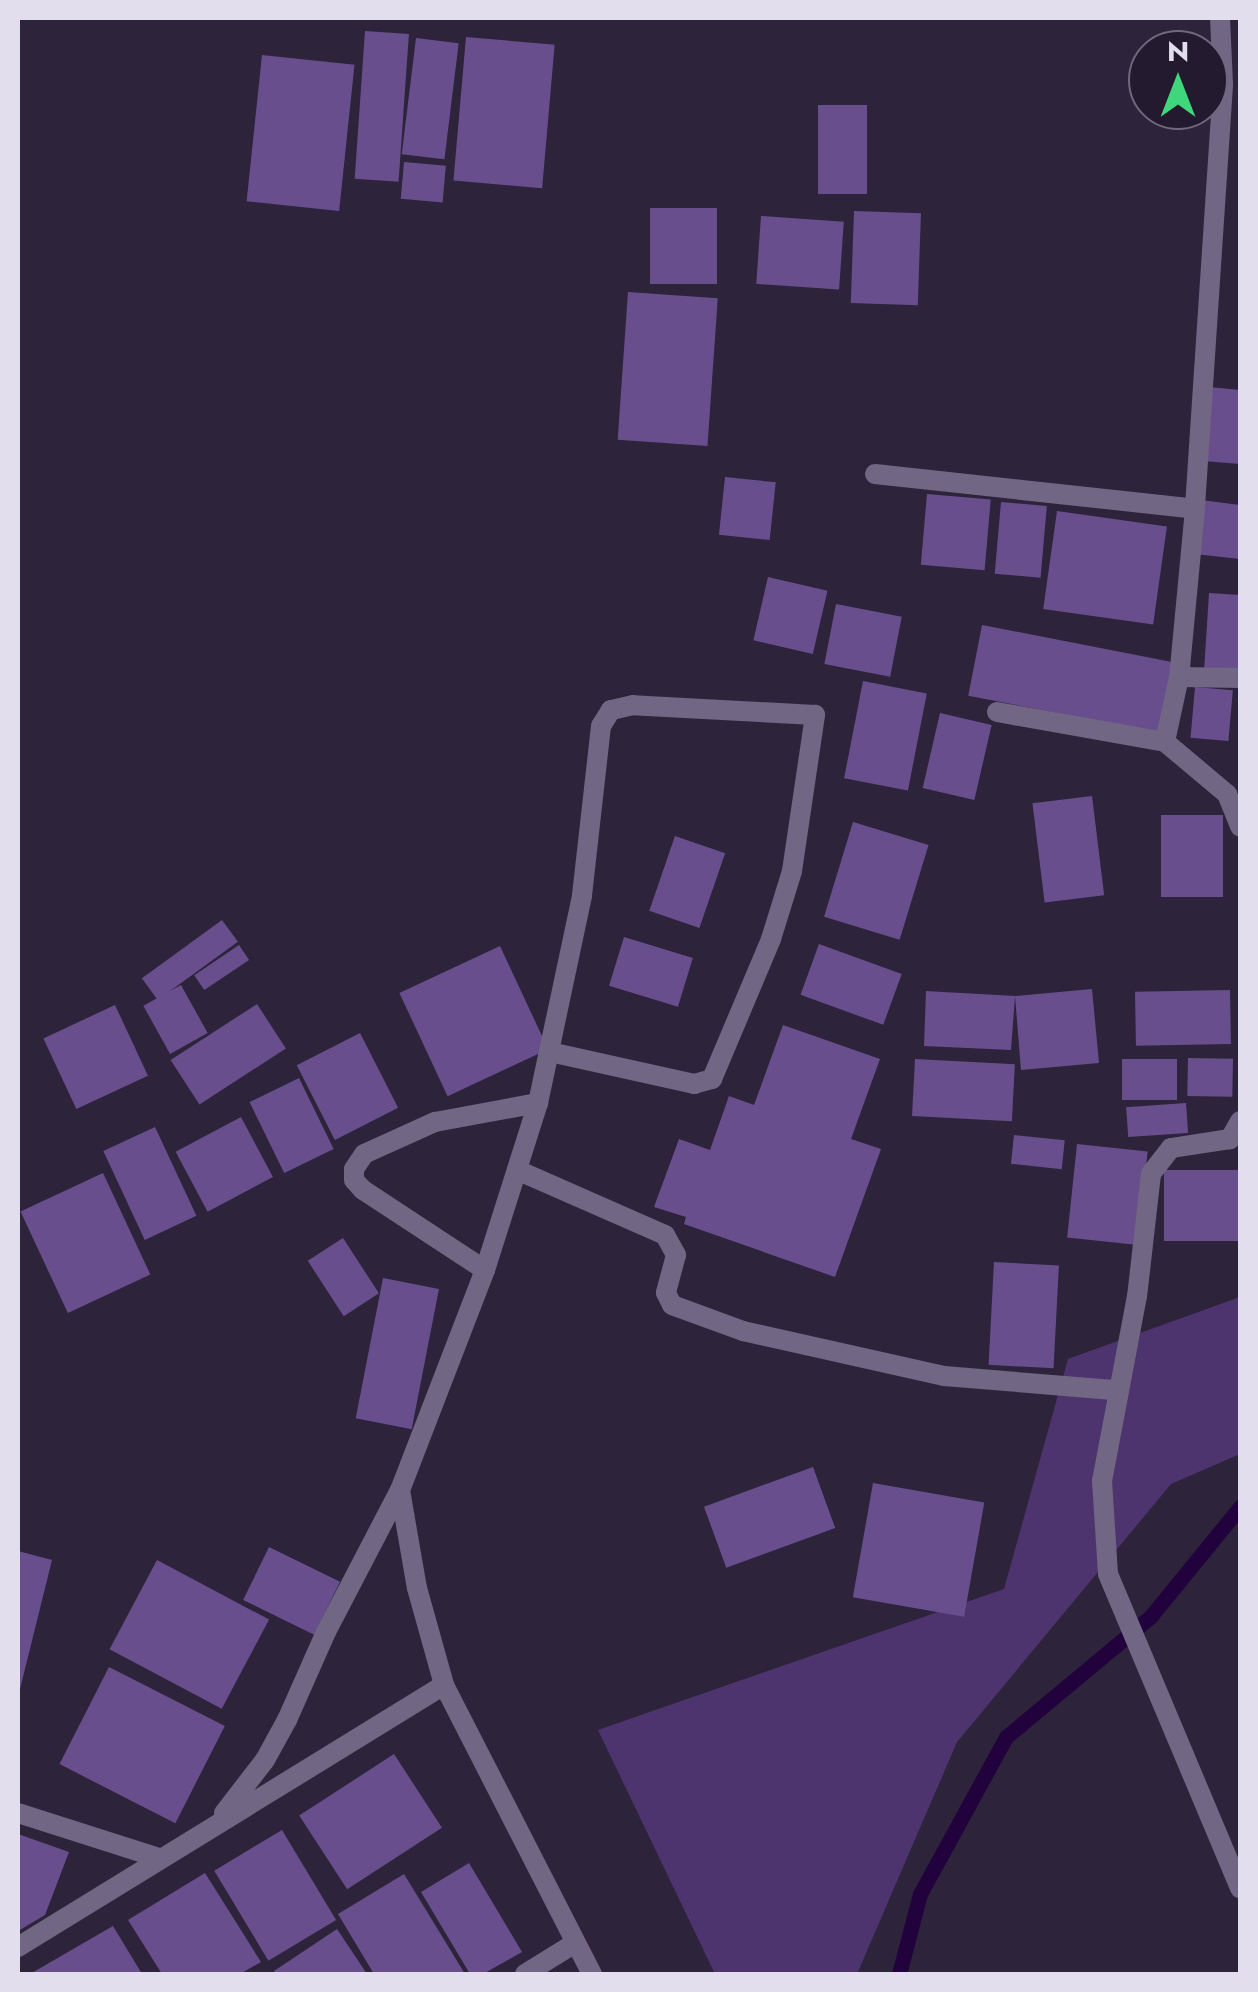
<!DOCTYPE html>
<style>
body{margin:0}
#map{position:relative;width:1258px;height:1992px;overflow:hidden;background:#2d243b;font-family:Jost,sans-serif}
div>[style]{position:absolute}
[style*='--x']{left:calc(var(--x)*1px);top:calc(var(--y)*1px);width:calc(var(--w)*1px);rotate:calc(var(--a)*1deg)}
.green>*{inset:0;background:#4e346f}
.stream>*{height:15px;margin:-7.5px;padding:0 7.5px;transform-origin:7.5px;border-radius:7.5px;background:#22023d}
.building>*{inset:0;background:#694e8d;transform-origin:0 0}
.street>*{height:20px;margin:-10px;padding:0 10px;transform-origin:10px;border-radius:10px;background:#716683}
span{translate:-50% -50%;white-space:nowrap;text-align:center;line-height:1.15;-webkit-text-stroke:10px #231a30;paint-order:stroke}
.frame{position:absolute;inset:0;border:20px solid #e3deed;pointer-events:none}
.north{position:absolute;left:1128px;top:30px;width:100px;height:100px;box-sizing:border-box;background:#231a30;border:2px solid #70687c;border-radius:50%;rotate:0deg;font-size:28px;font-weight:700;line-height:40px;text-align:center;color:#e3deed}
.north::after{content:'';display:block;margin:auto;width:35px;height:45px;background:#40d77c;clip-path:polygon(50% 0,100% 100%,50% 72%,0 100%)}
</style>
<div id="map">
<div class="green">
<div style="clip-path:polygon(1240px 1297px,1240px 1454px,1171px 1484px,957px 1742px,857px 1974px,715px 1974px,598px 1730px,1004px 1589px,1068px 1359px)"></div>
</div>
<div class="stream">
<div style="--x:899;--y:1974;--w:83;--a:-75.3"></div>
<div style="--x:920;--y:1894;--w:179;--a:-61.3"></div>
<div style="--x:1006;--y:1737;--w:189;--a:-39.8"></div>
<div style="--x:1151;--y:1616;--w:141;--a:-50.8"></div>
</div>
<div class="building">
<div style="left:365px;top:31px;width:44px;height:148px;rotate:4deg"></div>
<div style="left:466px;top:37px;width:89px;height:144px;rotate:5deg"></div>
<div style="left:416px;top:38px;width:43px;height:117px;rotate:7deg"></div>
<div style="left:262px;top:55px;width:93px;height:147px;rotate:6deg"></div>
<div style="left:818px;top:105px;width:49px;height:89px"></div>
<div style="left:404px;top:162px;width:42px;height:37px;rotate:5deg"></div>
<div style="left:650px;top:208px;width:67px;height:76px"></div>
<div style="left:854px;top:211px;width:67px;height:92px;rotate:2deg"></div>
<div style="left:761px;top:216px;width:83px;height:68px;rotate:4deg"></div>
<div style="left:628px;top:292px;width:90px;height:148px;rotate:4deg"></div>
<div style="clip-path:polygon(1209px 387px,1240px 390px,1240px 464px,1203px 461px)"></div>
<div style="left:725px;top:477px;width:51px;height:58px;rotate:6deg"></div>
<div style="left:927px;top:494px;width:64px;height:71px;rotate:5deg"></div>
<div style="clip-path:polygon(1201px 500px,1240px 505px,1240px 559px,1195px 554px)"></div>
<div style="left:1001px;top:502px;width:46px;height:72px;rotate:5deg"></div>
<div style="left:1057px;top:511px;width:111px;height:99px;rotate:8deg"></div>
<div style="left:768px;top:577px;width:61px;height:65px;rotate:13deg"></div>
<div style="clip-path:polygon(1209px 593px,1240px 595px,1240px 674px,1204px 672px)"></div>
<div style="left:836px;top:604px;width:67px;height:61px;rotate:11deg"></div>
<div style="left:982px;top:625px;width:196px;height:72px;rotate:11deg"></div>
<div style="left:863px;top:681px;width:65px;height:99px;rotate:11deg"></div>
<div style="left:1195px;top:687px;width:38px;height:51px;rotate:5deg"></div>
<div style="left:940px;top:713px;width:53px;height:77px;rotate:13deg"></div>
<div style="left:1092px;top:796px;width:100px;height:60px;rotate:83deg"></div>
<div style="left:1161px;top:815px;width:62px;height:82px"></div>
<div style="left:853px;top:822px;width:79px;height:99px;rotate:17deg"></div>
<div style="left:675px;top:836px;width:53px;height:79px;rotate:19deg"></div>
<div style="left:222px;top:920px;width:27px;height:99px;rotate:54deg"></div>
<div style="left:624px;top:937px;width:72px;height:51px;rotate:17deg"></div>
<div style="left:819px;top:944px;width:88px;height:54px;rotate:20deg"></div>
<div style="left:239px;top:945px;width:18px;height:54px;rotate:56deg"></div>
<div style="left:500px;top:946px;width:114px;height:111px;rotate:65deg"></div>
<div style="left:181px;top:985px;width:55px;height:43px;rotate:61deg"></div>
<div style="clip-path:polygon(1092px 989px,1099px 1063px,1021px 1070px,1015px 996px,1011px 1050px,924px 1046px,926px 991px,1015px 996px)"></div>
<div style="left:1230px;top:990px;width:54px;height:95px;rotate:89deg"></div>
<div style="left:257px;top:1004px;width:53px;height:103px;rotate:57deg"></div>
<div style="left:115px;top:1005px;width:78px;height:79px;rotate:65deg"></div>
<div style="clip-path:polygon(783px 1025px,880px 1059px,851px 1139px,881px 1149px,835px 1277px,684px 1224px,686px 1217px,654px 1207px,679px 1139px,710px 1150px,729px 1096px,754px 1105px)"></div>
<div style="left:360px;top:1033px;width:84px;height:71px;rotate:63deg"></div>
<div style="left:1188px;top:1058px;width:45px;height:38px;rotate:1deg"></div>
<div style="left:915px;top:1059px;width:100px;height:57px;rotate:3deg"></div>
<div style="left:1177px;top:1059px;width:41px;height:55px;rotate:90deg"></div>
<div style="left:299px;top:1078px;width:79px;height:55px;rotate:64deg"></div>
<div style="left:1186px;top:1103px;width:30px;height:60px;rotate:86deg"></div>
<div style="left:241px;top:1117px;width:68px;height:74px;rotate:62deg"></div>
<div style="left:155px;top:1127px;width:98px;height:57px;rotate:65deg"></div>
<div style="left:1014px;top:1135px;width:51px;height:29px;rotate:6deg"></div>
<div style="left:1077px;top:1144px;width:71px;height:94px;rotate:6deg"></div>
<div style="left:1164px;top:1170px;width:76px;height:71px"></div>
<div style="left:103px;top:1173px;width:112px;height:91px;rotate:65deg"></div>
<div style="left:343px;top:1238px;width:66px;height:42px;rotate:57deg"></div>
<div style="left:994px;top:1262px;width:65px;height:103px;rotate:3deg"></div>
<div style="left:383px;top:1278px;width:57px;height:143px;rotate:11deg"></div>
<div style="left:813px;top:1467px;width:65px;height:116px;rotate:70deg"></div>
<div style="left:873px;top:1483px;width:113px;height:116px;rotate:10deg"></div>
<div style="left:269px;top:1547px;width:79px;height:59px;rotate:26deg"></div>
<div style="clip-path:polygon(18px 1551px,52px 1560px,19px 1693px,18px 1693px)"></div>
<div style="left:157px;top:1560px;width:127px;height:101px;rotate:28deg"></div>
<div style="left:109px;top:1667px;width:130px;height:109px;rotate:27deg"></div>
<div style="left:394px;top:1754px;width:88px;height:113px;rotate:57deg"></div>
<div style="left:282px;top:1830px;width:105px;height:79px;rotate:59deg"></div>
<div style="clip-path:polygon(18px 1834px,69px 1852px,45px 1915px,18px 1931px)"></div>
<div style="clip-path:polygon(469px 1863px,522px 1952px,483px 1974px,470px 1974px,421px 1892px)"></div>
<div style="clip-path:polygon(205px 1873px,261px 1962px,240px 1974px,162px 1974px,128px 1920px)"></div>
<div style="clip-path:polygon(404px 1874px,465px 1974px,374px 1974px,338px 1914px)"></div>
<div style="clip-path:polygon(113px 1926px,142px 1974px,30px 1974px)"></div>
<div style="clip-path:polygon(337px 1929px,367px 1974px,277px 1974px,274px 1971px)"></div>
</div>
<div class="street">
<div style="--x:1220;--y:18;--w:67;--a:87.4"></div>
<div style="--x:1223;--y:85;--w:425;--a:93.8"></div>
<div style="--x:1195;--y:509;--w:169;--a:95.4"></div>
<div style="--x:1179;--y:677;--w:66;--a:102.2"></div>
<div style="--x:1165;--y:742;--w:81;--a:40"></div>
<div style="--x:1227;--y:794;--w:35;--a:68"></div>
<div style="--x:875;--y:474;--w:322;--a:6.2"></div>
<div style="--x:1179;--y:677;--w:61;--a:0.9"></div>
<div style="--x:997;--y:712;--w:171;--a:10.1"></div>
<div style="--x:550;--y:1052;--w:148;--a:12.5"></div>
<div style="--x:694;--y:1084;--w:19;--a:-16"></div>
<div style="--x:712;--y:1079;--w:152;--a:-67.1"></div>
<div style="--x:771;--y:939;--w:71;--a:-72.8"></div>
<div style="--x:792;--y:871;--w:158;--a:-81.6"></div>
<div style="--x:815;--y:715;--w:182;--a:-176.9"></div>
<div style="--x:633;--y:705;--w:23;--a:167"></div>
<div style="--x:611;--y:710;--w:19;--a:122"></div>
<div style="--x:601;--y:726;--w:171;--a:96.4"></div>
<div style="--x:582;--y:896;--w:212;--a:102"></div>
<div style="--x:538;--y:1103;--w:175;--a:107.6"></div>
<div style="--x:485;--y:1270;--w:236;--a:111.1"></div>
<div style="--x:400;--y:1490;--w:99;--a:80.2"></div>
<div style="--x:417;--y:1588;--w:101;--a:74.4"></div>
<div style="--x:444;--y:1685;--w:325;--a:62.9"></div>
<div style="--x:1240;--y:1121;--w:21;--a:119"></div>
<div style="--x:1230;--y:1139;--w:60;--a:171.3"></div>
<div style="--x:1171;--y:1148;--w:33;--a:128"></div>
<div style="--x:1151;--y:1174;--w:123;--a:96.5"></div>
<div style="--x:1137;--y:1296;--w:188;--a:100.7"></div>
<div style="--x:1102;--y:1481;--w:93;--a:86.3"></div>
<div style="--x:1108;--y:1574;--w:341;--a:67.2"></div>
<div style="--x:517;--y:1170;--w:162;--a:23.7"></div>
<div style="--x:665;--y:1235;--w:23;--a:61"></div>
<div style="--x:676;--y:1255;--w:39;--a:105"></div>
<div style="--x:666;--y:1293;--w:13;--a:63"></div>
<div style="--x:672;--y:1305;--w:76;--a:20.1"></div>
<div style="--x:743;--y:1331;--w:206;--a:12.6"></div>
<div style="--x:944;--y:1376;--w:173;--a:4.7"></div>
<div style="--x:485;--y:1270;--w:146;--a:-146.7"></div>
<div style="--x:363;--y:1190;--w:13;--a:-132"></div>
<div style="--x:354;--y:1180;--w:11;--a:-90"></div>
<div style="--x:354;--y:1169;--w:18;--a:-56"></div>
<div style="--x:364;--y:1154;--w:78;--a:-24.3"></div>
<div style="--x:435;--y:1122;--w:105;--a:-10.5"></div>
<div style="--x:18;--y:1813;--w:148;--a:17.7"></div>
<div style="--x:224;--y:1813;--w:67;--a:-52.3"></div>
<div style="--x:265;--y:1760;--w:46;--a:-61.2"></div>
<div style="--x:287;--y:1720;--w:96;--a:-66.1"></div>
<div style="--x:326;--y:1632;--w:160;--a:-62.5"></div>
<div style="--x:18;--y:1947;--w:500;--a:-31.59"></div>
<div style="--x:525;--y:1974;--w:59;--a:-31.8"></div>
</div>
<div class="frame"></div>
<div class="north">N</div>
</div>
